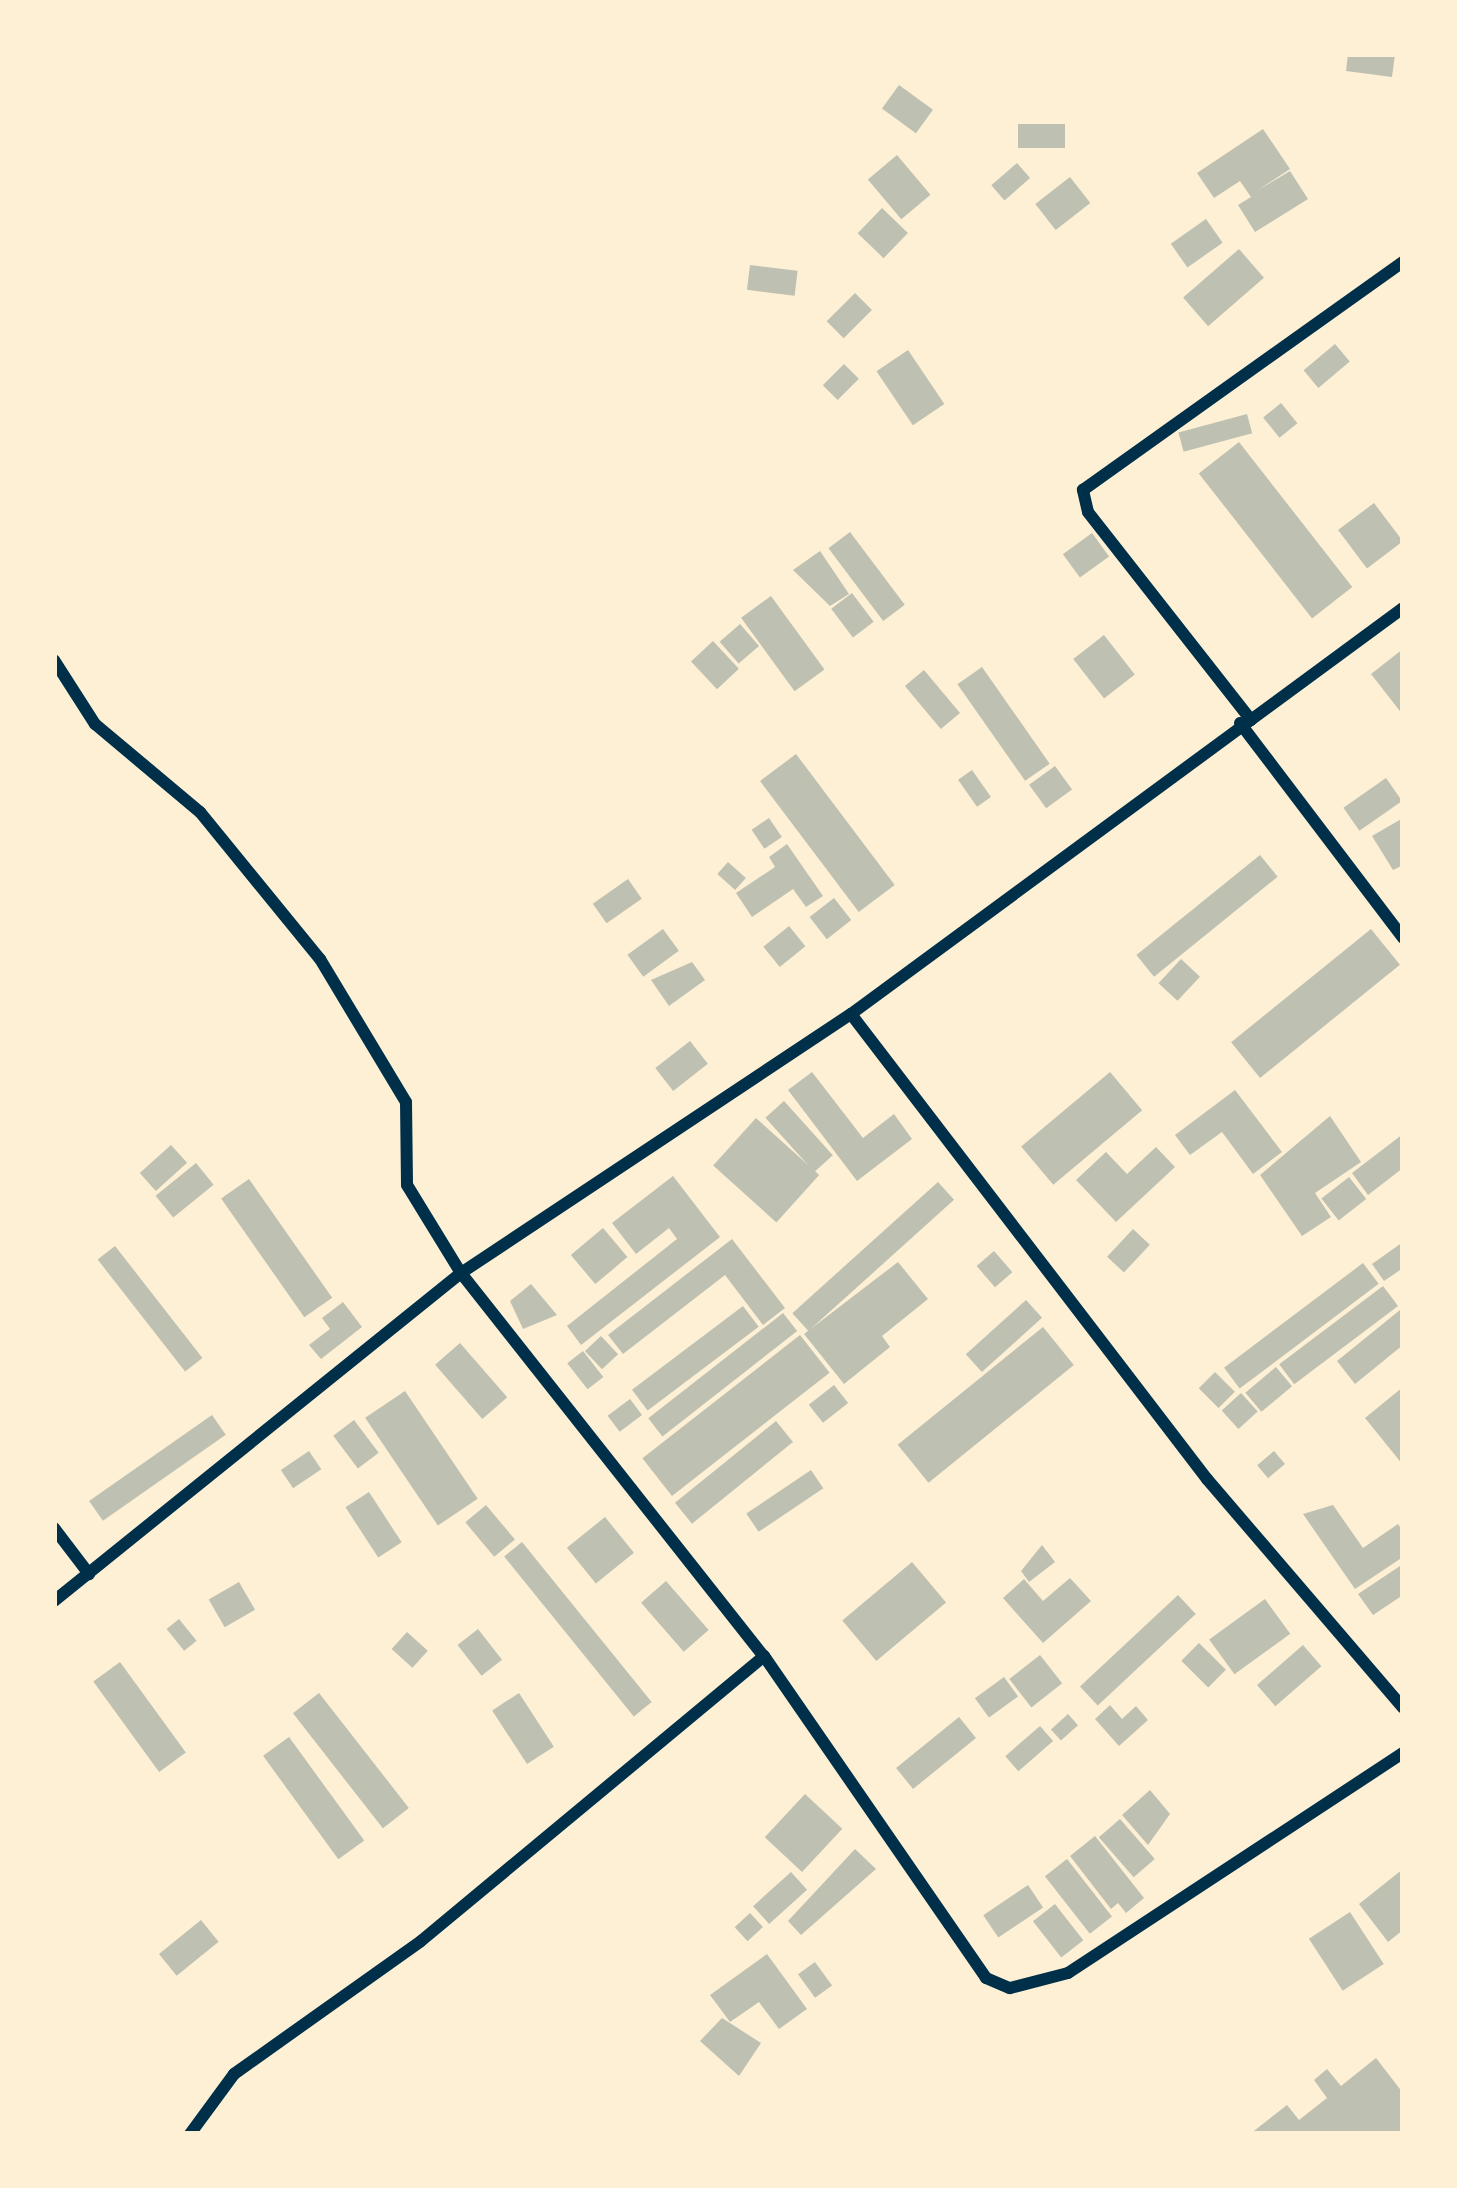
<!DOCTYPE html>
<style>
body{margin:0}
#map{position:relative;width:1457px;height:2188px;overflow:hidden;background:#fdf0d5;font-family:"Nunito Sans",sans-serif}
div>[style]{position:absolute}
[style*='--x']{left:calc(var(--x)*1px);top:calc(var(--y)*1px);width:calc(var(--w)*1px);rotate:calc(var(--a)*1deg)}
.building>*{inset:0;background:#bec0b2;transform-origin:0 0}
.minor>*{height:12px;margin:-6px;padding:0 6px;transform-origin:6px;border-radius:6px;background:#003049}
span{translate:-50% -50%;white-space:nowrap;text-align:center;line-height:1.15;-webkit-text-stroke:9px #fdf0d5;paint-order:stroke}
.frame{position:absolute;inset:0;border:57px solid #fdf0d5;pointer-events:none}
</style>
<div id="map">
<div class="building">
<div style="clip-path:polygon(1348px 54px,1395px 54px,1392px 77px,1346px 71px)"></div>
<div style="left:899px;top:85px;width:42px;height:29px;rotate:36deg"></div>
<div style="left:1018px;top:124px;width:47px;height:24px"></div>
<div style="clip-path:polygon(1263px 129px,1290px 169px,1258px 190px,1290px 171px,1308px 199px,1255px 232px,1238px 205px,1251px 197px,1240px 181px,1214px 198px,1197px 173px)"></div>
<div style="left:897px;top:155px;width:52px;height:38px;rotate:50deg"></div>
<div style="left:1017px;top:163px;width:20px;height:34px;rotate:49deg"></div>
<div style="left:1070px;top:177px;width:33px;height:44px;rotate:52deg"></div>
<div style="left:882px;top:208px;width:36px;height:35px;rotate:44deg"></div>
<div style="left:1206px;top:219px;width:29px;height:43px;rotate:55deg"></div>
<div style="left:1239px;top:249px;width:38px;height:74px;rotate:49deg"></div>
<div style="left:750px;top:265px;width:48px;height:25px;rotate:7deg"></div>
<div style="left:855px;top:293px;width:24px;height:40px;rotate:45deg"></div>
<div style="left:1335px;top:344px;width:23px;height:41px;rotate:50deg"></div>
<div style="left:908px;top:350px;width:65px;height:38px;rotate:56deg"></div>
<div style="left:844px;top:364px;width:21px;height:30px;rotate:45deg"></div>
<div style="left:1281px;top:403px;width:26px;height:23px;rotate:51deg"></div>
<div style="left:1247px;top:414px;width:20px;height:71px;rotate:75deg"></div>
<div style="left:1239px;top:442px;width:184px;height:51px;rotate:52deg"></div>
<div style="left:1374px;top:503px;width:48px;height:45px;rotate:53deg"></div>
<div style="left:850px;top:532px;width:91px;height:27px;rotate:53deg"></div>
<div style="left:1092px;top:533px;width:29px;height:36px;rotate:54deg"></div>
<div style="clip-path:polygon(820px 551px,849px 594px,830px 606px,793px 570px)"></div>
<div style="left:852px;top:593px;width:36px;height:26px;rotate:53deg"></div>
<div style="left:771px;top:596px;width:91px;height:37px;rotate:54deg"></div>
<div style="left:740px;top:624px;width:29px;height:27px;rotate:49deg"></div>
<div style="left:1104px;top:635px;width:50px;height:39px;rotate:52deg"></div>
<div style="left:713px;top:641px;width:38px;height:30px;rotate:47deg"></div>
<div style="clip-path:polygon(1403px 649px,1403px 715px,1371px 674px)"></div>
<div style="left:982px;top:667px;width:118px;height:30px;rotate:55deg"></div>
<div style="left:924px;top:670px;width:56px;height:25px;rotate:50deg"></div>
<div style="left:796px;top:754px;width:164px;height:45px;rotate:53deg"></div>
<div style="left:1055px;top:766px;width:29px;height:32px;rotate:54deg"></div>
<div style="left:972px;top:770px;width:33px;height:17px;rotate:55deg"></div>
<div style="left:1386px;top:778px;width:28px;height:52px;rotate:55deg"></div>
<div style="left:769px;top:818px;width:23px;height:21px;rotate:56deg"></div>
<div style="clip-path:polygon(1403px 818px,1403px 865px,1393px 870px,1372px 836px)"></div>
<div style="clip-path:polygon(787px 844px,823px 896px,806px 907px,793px 889px,752px 917px,736px 893px,775px 867px,769px 857px)"></div>
<div style="left:1260px;top:855px;width:28px;height:159px;rotate:51deg"></div>
<div style="left:728px;top:862px;width:24px;height:16px;rotate:42deg"></div>
<div style="left:628px;top:879px;width:24px;height:43px;rotate:55deg"></div>
<div style="left:834px;top:898px;width:28px;height:31px;rotate:52deg"></div>
<div style="left:789px;top:926px;width:26px;height:33px;rotate:51deg"></div>
<div style="left:663px;top:929px;width:27px;height:44px;rotate:54deg"></div>
<div style="left:1371px;top:929px;width:46px;height:180px;rotate:51deg"></div>
<div style="left:1181px;top:959px;width:26px;height:33px;rotate:43deg"></div>
<div style="clip-path:polygon(692px 962px,705px 980px,669px 1006px,651px 980px)"></div>
<div style="left:690px;top:1041px;width:29px;height:44px;rotate:52deg"></div>
<div style="clip-path:polygon(812px 1072px,863px 1138px,894px 1114px,912px 1139px,857px 1181px,788px 1090px)"></div>
<div style="left:1110px;top:1072px;width:50px;height:116px;rotate:50deg"></div>
<div style="clip-path:polygon(1235px 1090px,1282px 1152px,1253px 1174px,1222px 1132px,1190px 1155px,1175px 1135px)"></div>
<div style="left:784px;top:1101px;width:73px;height:25px;rotate:48deg"></div>
<div style="clip-path:polygon(1330px 1116px,1361px 1162px,1315px 1193px,1331px 1217px,1302px 1236px,1260px 1175px)"></div>
<div style="left:756px;top:1118px;width:85px;height:64px;rotate:42deg"></div>
<div style="clip-path:polygon(1403px 1134px,1403px 1168px,1368px 1195px,1352px 1173px)"></div>
<div style="left:171px;top:1145px;width:24px;height:42px;rotate:48deg"></div>
<div style="clip-path:polygon(1156px 1147px,1175px 1167px,1116px 1222px,1076px 1180px,1106px 1152px,1127px 1174px)"></div>
<div style="left:196px;top:1163px;width:28px;height:52px;rotate:51deg"></div>
<div style="clip-path:polygon(673px 1176px,720px 1237px,581px 1345px,567px 1326px,677px 1239px,669px 1228px,636px 1254px,612px 1223px)"></div>
<div style="left:1349px;top:1177px;width:28px;height:35px;rotate:52deg"></div>
<div style="left:249px;top:1179px;width:145px;height:34px;rotate:55deg"></div>
<div style="left:938px;top:1182px;width:24px;height:196px;rotate:48deg"></div>
<div style="left:603px;top:1228px;width:38px;height:42px;rotate:50deg"></div>
<div style="left:1133px;top:1229px;width:23px;height:38px;rotate:43deg"></div>
<div style="clip-path:polygon(732px 1239px,785px 1308px,763px 1325px,725px 1275px,623px 1354px,608px 1335px)"></div>
<div style="clip-path:polygon(1403px 1242px,1403px 1268px,1384px 1281px,1372px 1264px)"></div>
<div style="left:115px;top:1246px;width:142px;height:22px;rotate:52deg"></div>
<div style="left:994px;top:1251px;width:28px;height:23px;rotate:49deg"></div>
<div style="clip-path:polygon(898px 1262px,928px 1299px,882px 1336px,890px 1347px,844px 1384px,804px 1334px)"></div>
<div style="left:1363px;top:1263px;width:26px;height:174px;rotate:53deg"></div>
<div style="clip-path:polygon(531px 1284px,557px 1315px,523px 1329px,510px 1301px)"></div>
<div style="left:1383px;top:1286px;width:25px;height:130px;rotate:53deg"></div>
<div style="left:1026px;top:1300px;width:24px;height:81px;rotate:48deg"></div>
<div style="clip-path:polygon(343px 1302px,362px 1327px,321px 1359px,309px 1345px,330px 1329px,322px 1318px)"></div>
<div style="left:743px;top:1306px;width:26px;height:139px;rotate:53deg"></div>
<div style="clip-path:polygon(1400px 1310px,1403px 1345px,1355px 1384px,1337px 1361px)"></div>
<div style="left:783px;top:1313px;width:23px;height:171px;rotate:52deg"></div>
<div style="left:1043px;top:1327px;width:49px;height:187px;rotate:51deg"></div>
<div style="left:800px;top:1335px;width:48px;height:200px;rotate:52deg"></div>
<div style="left:601px;top:1336px;width:25px;height:22px;rotate:47deg"></div>
<div style="left:460px;top:1343px;width:72px;height:33px;rotate:49deg"></div>
<div style="left:583px;top:1351px;width:33px;height:20px;rotate:52deg"></div>
<div style="left:1276px;top:1367px;width:25px;height:40px;rotate:50deg"></div>
<div style="left:1215px;top:1372px;width:28px;height:23px;rotate:45deg"></div>
<div style="left:834px;top:1385px;width:23px;height:32px;rotate:52deg"></div>
<div style="clip-path:polygon(1403px 1387px,1403px 1465px,1365px 1418px)"></div>
<div style="left:405px;top:1391px;width:130px;height:48px;rotate:56deg"></div>
<div style="left:1241px;top:1393px;width:25px;height:26px;rotate:48deg"></div>
<div style="left:630px;top:1399px;width:20px;height:28px;rotate:53deg"></div>
<div style="left:212px;top:1415px;width:24px;height:150px;rotate:55deg"></div>
<div style="left:354px;top:1420px;width:41px;height:26px;rotate:53deg"></div>
<div style="left:776px;top:1421px;width:27px;height:130px;rotate:51deg"></div>
<div style="left:309px;top:1451px;width:22px;height:34px;rotate:56deg"></div>
<div style="left:1274px;top:1451px;width:17px;height:22px;rotate:50deg"></div>
<div style="left:811px;top:1470px;width:22px;height:78px;rotate:56deg"></div>
<div style="left:369px;top:1492px;width:60px;height:28px;rotate:57deg"></div>
<div style="left:486px;top:1505px;width:45px;height:27px;rotate:50deg"></div>
<div style="clip-path:polygon(1333px 1505px,1363px 1548px,1398px 1524px,1403px 1531px,1403px 1557px,1355px 1589px,1303px 1514px)"></div>
<div style="left:605px;top:1517px;width:46px;height:49px;rotate:51deg"></div>
<div style="left:522px;top:1542px;width:206px;height:23px;rotate:51deg"></div>
<div style="clip-path:polygon(1042px 1545px,1055px 1562px,1029px 1582px,1021px 1571px)"></div>
<div style="left:912px;top:1562px;width:53px;height:91px;rotate:50deg"></div>
<div style="clip-path:polygon(1403px 1564px,1403px 1595px,1373px 1615px,1358px 1594px)"></div>
<div style="clip-path:polygon(1070px 1578px,1091px 1601px,1043px 1643px,1003px 1598px,1024px 1579px,1043px 1601px)"></div>
<div style="left:666px;top:1581px;width:65px;height:33px;rotate:49deg"></div>
<div style="left:239px;top:1582px;width:32px;height:35px;rotate:60deg"></div>
<div style="left:1178px;top:1595px;width:26px;height:134px;rotate:47deg"></div>
<div style="left:1265px;top:1599px;width:43px;height:69px;rotate:54deg"></div>
<div style="left:179px;top:1619px;width:28px;height:16px;rotate:51deg"></div>
<div style="left:478px;top:1629px;width:39px;height:26px;rotate:52deg"></div>
<div style="left:407px;top:1632px;width:28px;height:23px;rotate:42deg"></div>
<div style="left:1199px;top:1643px;width:38px;height:25px;rotate:45deg"></div>
<div style="left:1303px;top:1645px;width:28px;height:61px;rotate:49deg"></div>
<div style="left:1040px;top:1655px;width:36px;height:39px;rotate:52deg"></div>
<div style="left:120px;top:1662px;width:112px;height:33px;rotate:54deg"></div>
<div style="left:1004px;top:1677px;width:24px;height:36px;rotate:54deg"></div>
<div style="left:319px;top:1693px;width:146px;height:33px;rotate:52deg"></div>
<div style="left:519px;top:1693px;width:64px;height:32px;rotate:57deg"></div>
<div style="clip-path:polygon(1110px 1705px,1122px 1719px,1136px 1706px,1148px 1720px,1119px 1746px,1095px 1719px)"></div>
<div style="left:1068px;top:1714px;width:15px;height:23px;rotate:48deg"></div>
<div style="left:959px;top:1717px;width:27px;height:81px;rotate:51deg"></div>
<div style="left:1040px;top:1726px;width:20px;height:46px;rotate:49deg"></div>
<div style="left:289px;top:1737px;width:128px;height:32px;rotate:54deg"></div>
<div style="clip-path:polygon(1150px 1790px,1170px 1814px,1148px 1845px,1122px 1815px)"></div>
<div style="left:805px;top:1794px;width:51px;height:59px;rotate:43deg"></div>
<div style="left:1120px;top:1819px;width:53px;height:28px;rotate:49deg"></div>
<div style="clip-path:polygon(1095px 1836px,1144px 1898px,1126px 1913px,1118px 1903px,1111px 1909px,1070px 1856px)"></div>
<div style="clip-path:polygon(855px 1849px,876px 1869px,801px 1935px,788px 1921px)"></div>
<div style="left:1067px;top:1859px;width:73px;height:28px;rotate:52deg"></div>
<div style="clip-path:polygon(1403px 1869px,1403px 1930px,1388px 1942px,1359px 1904px)"></div>
<div style="left:791px;top:1872px;width:24px;height:51px;rotate:48deg"></div>
<div style="left:1028px;top:1885px;width:27px;height:54px;rotate:56deg"></div>
<div style="left:1055px;top:1904px;width:46px;height:28px;rotate:52deg"></div>
<div style="left:1350px;top:1912px;width:62px;height:49px;rotate:57deg"></div>
<div style="left:750px;top:1913px;width:19px;height:21px;rotate:47deg"></div>
<div style="left:201px;top:1920px;width:28px;height:54px;rotate:51deg"></div>
<div style="clip-path:polygon(767px 1954px,807px 2009px,779px 2029px,759px 2002px,730px 2022px,710px 1995px)"></div>
<div style="left:815px;top:1962px;width:29px;height:21px;rotate:54deg"></div>
<div style="clip-path:polygon(722px 2018px,761px 2043px,739px 2076px,700px 2041px)"></div>
<div style="clip-path:polygon(1376px 2058px,1403px 2093px,1403px 2134px,1250px 2134px,1287px 2105px,1299px 2120px,1327px 2098px,1314px 2080px,1327px 2069px,1341px 2086px)"></div>
</div>
<div class="minor">
<div style="--x:54;--y:660;--w:76;--a:57.4"></div>
<div style="--x:95;--y:724;--w:137;--a:40"></div>
<div style="--x:200;--y:812;--w:190;--a:50.8"></div>
<div style="--x:320;--y:959;--w:167;--a:59"></div>
<div style="--x:406;--y:1102;--w:83;--a:89.3"></div>
<div style="--x:407;--y:1185;--w:103;--a:58.5"></div>
<div style="--x:461;--y:1273;--w:488;--a:51.7"></div>
<div style="--x:764;--y:1656;--w:391;--a:55.4"></div>
<div style="--x:986;--y:1978;--w:26;--a:23"></div>
<div style="--x:1010;--y:1988;--w:60;--a:-14.5"></div>
<div style="--x:1068;--y:1973;--w:401;--a:-33.3"></div>
<div style="--x:1251;--y:720;--w:264;--a:-128.1"></div>
<div style="--x:1088;--y:512;--w:23;--a:-103"></div>
<div style="--x:1083;--y:490;--w:393;--a:-35.5"></div>
<div style="--x:1240;--y:723;--w:270;--a:52.8"></div>
<div style="--x:851;--y:1014;--w:685;--a:-36.33"></div>
<div style="--x:54;--y:1528;--w:58;--a:52.7"></div>
<div style="--x:54;--y:1601;--w:523;--a:-38.87"></div>
<div style="--x:461;--y:1273;--w:468;--a:-33.6"></div>
<div style="--x:851;--y:1014;--w:586;--a:52.56"></div>
<div style="--x:1207;--y:1479;--w:301;--a:49.4"></div>
<div style="--x:190;--y:2134;--w:74;--a:-53.7"></div>
<div style="--x:234;--y:2074;--w:229;--a:-35.4"></div>
<div style="--x:421;--y:1941;--w:446;--a:-39.7"></div>
</div>
<div class="frame"></div>
</div>
